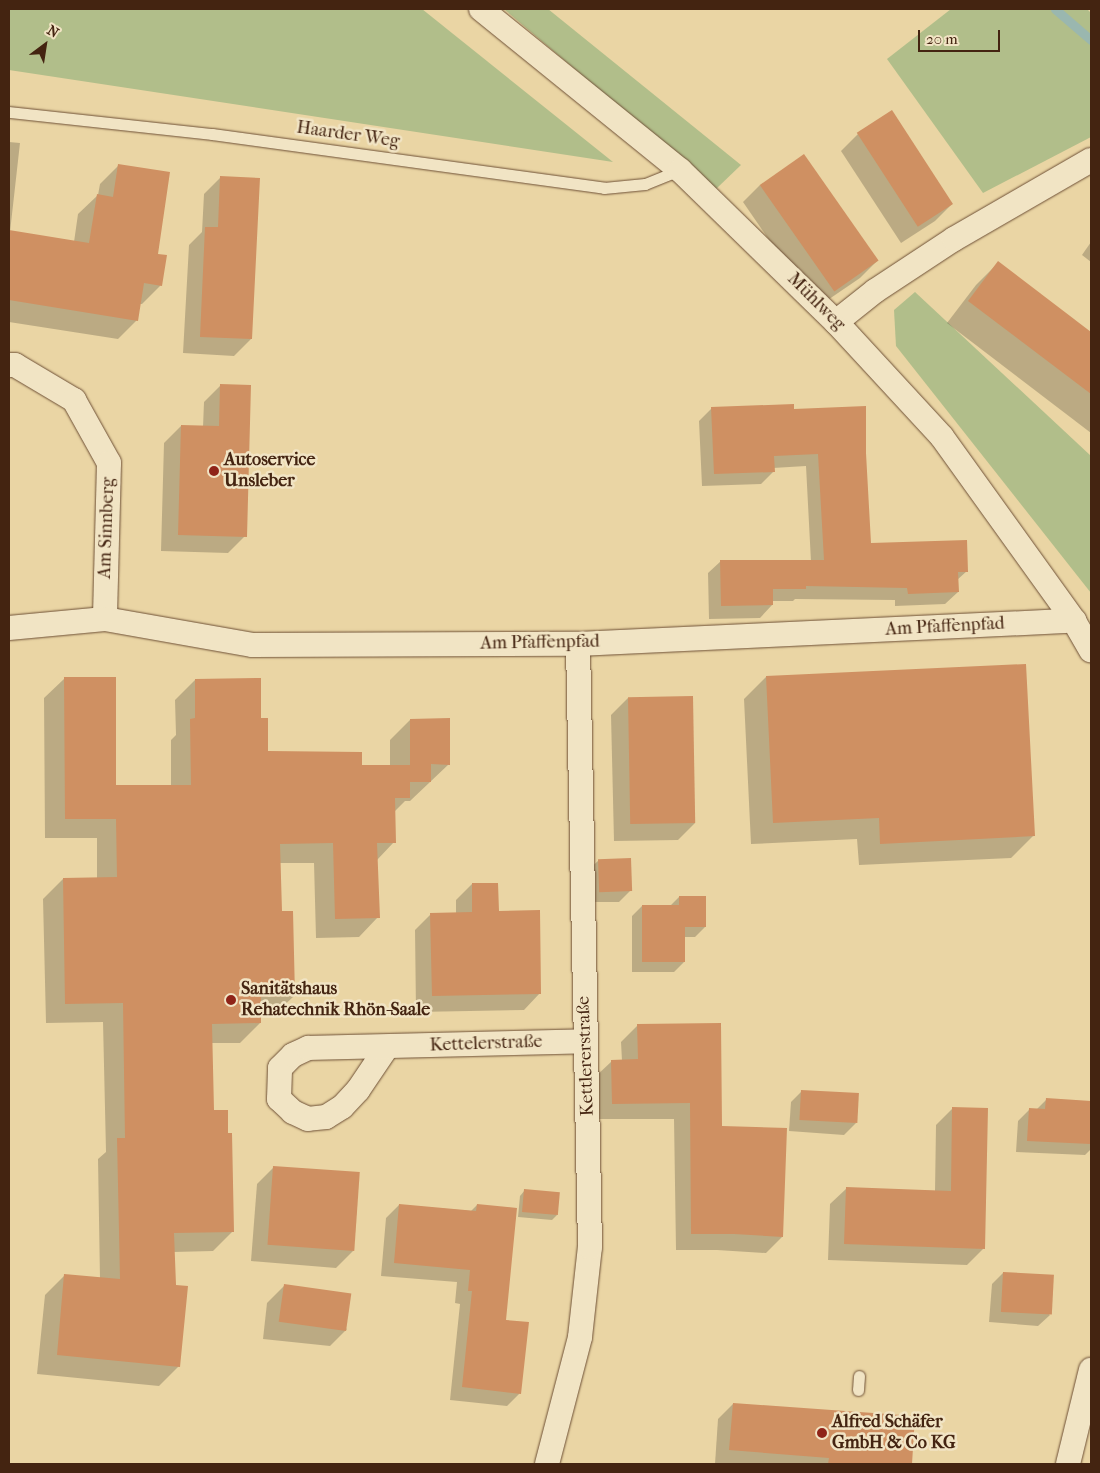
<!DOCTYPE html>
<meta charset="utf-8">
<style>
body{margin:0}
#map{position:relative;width:1100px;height:1473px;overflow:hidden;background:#ead5a4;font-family:"IM FELL French Canon",serif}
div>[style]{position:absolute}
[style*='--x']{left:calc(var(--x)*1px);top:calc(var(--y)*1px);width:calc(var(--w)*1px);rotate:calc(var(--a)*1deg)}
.green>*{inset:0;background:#b1be8a}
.shadow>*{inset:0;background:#0003}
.stream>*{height:9px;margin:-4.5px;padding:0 4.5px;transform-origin:4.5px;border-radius:4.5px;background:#9ab7af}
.building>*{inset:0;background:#cf9062;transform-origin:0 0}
.roads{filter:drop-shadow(0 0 1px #6e5036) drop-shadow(0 0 1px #6e5036)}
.service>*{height:11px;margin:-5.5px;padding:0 5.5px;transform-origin:5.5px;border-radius:5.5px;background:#f1e4c4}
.minor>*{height:24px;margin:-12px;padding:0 12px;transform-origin:12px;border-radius:12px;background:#f1e4c4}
.dots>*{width:14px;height:14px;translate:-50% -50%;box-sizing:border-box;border:2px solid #f1e4c4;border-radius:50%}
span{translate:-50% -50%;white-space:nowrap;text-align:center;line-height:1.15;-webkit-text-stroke:5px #f1e4c4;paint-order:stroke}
.street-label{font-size:18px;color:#442411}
.poi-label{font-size:18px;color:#442411;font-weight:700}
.left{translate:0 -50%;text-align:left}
.frame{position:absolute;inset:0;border:10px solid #442411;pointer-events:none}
.north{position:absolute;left:20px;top:20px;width:50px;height:50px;-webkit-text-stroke:4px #f1e4c4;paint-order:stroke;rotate:31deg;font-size:14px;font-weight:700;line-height:20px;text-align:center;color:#442411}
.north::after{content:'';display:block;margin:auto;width:18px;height:22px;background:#442411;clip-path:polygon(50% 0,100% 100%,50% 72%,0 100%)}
.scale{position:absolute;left:918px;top:30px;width:82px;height:22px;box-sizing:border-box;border:2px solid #442411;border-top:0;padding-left:6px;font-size:15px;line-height:18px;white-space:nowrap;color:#442411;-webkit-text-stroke:4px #f1e4c4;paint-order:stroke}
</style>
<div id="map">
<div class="green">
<div style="clip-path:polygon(9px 9px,422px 9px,613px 162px,9px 70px)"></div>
<div style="clip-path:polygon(504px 9px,548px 9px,741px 165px,716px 189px)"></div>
<div style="clip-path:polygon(951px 9px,1087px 9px,1091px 13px,1091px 137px,983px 193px,887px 59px)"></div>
<div style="clip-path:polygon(915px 292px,1091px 456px,1091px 593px,896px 346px,894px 310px)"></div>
</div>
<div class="shadow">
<div style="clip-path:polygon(891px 112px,952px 204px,935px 221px,901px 243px,841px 151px,858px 134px)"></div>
<div style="clip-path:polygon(9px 142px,20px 143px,10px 232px,74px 242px,78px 214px,98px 195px,100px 184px,119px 165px,157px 255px,161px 285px,142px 304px,139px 304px,137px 320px,118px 339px,9px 322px)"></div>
<div style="clip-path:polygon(221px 177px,251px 339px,234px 356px,183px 353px,189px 245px,202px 232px,204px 194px)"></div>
<div style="clip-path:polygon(760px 185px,877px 261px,860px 278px,816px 308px,743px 202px)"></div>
<div style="clip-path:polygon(1091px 242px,1091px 262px,1082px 255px)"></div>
<div style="clip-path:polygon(998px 263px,1091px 333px,1091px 433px,947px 323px,976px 285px)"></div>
<div style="clip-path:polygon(221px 385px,245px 536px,228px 553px,161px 551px,164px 443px,181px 426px,203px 427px,204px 402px)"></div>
<div style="clip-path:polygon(712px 408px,793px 410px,865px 453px,870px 545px,967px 571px,957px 580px,958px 592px,945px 604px,895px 606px,895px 600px,795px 599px,793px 601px,772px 601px,772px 605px,760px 618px,709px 619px,708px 573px,721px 561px,811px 562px,806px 466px,773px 468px,773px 472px,761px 484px,702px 486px,699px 421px)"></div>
<div style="clip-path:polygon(766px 677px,1033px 836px,1011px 858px,859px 865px,857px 839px,751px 844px,744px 699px)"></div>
<div style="clip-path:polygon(64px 679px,115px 786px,171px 786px,171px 740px,176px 735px,175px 700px,195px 680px,260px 720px,267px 753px,361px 766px,390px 766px,390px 740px,410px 720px,449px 764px,410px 801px,405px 801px,394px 812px,394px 842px,377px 860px,378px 917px,359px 937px,316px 938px,314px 863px,280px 863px,281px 913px,294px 996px,274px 1015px,260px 1016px,260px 1023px,240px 1043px,211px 1043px,213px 1112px,233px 1231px,213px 1251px,173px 1252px,179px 1366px,159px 1386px,37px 1374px,45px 1295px,65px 1275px,100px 1279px,98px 1159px,106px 1152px,103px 1022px,46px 1023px,43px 899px,63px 879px,97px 879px,97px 838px,45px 838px,44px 698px)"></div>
<div style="clip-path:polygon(628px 698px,695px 823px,678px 840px,614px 841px,611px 715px)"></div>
<div style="clip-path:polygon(599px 860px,631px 890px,619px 902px,588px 902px,587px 871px)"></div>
<div style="clip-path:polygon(472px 884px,497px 912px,540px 993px,524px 1010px,416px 1012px,415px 930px,431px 914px,456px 913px,456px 900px)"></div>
<div style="clip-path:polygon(679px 897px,705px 927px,695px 937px,684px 937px,684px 962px,674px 972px,632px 972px,632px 916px,642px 906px,670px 906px)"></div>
<div style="clip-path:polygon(638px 1025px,721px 1127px,782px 1237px,766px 1253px,717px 1250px,676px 1250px,674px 1119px,596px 1119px,595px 1077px,612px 1061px,622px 1061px,621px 1042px)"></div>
<div style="clip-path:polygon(802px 1091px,856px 1123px,844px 1135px,789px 1131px,791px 1102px)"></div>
<div style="clip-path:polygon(1046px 1100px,1091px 1102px,1091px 1149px,1085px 1155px,1016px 1152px,1018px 1121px,1029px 1110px,1036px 1110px)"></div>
<div style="clip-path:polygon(953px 1108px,983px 1249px,967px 1265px,828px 1260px,830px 1204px,847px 1188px,935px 1191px,936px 1125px)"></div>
<div style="clip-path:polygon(274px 1167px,353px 1251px,336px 1268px,251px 1261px,257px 1184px)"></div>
<div style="clip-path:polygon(525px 1190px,557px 1215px,552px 1220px,518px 1217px,520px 1196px)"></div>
<div style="clip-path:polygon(399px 1205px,471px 1211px,477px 1205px,520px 1393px,507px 1406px,450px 1400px,460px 1304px,455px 1303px,457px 1282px,381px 1276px,386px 1218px)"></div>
<div style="clip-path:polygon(1003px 1273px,1050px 1315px,1038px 1326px,989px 1322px,992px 1284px)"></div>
<div style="clip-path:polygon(284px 1286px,347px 1329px,330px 1346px,263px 1339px,267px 1303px)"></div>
<div style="clip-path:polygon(733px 1404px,914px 1417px,910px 1464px,715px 1464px,718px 1419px)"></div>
</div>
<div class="stream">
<div style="--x:1055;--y:9;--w:48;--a:40.7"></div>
</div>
<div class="building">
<div style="left:892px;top:110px;width:112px;height:42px;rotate:57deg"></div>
<div style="left:804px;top:154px;width:130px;height:54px;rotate:55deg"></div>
<div style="clip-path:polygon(118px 164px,170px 172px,158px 254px,167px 255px,162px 286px,144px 283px,138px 321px,9px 300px,9px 230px,89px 243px,97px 194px,113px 197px)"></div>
<div style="clip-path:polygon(220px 176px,260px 178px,252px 339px,200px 337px,205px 227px,218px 227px)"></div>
<div style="clip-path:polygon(998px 261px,1091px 332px,1091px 394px,968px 301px)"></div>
<div style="clip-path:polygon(220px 384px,251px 385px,247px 537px,178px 535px,181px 425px,219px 426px)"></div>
<div style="clip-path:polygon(794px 404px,794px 409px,866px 406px,866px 453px,871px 543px,967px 540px,968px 572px,958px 572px,959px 592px,908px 594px,907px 588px,806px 586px,806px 589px,773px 589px,773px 605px,721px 606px,720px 560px,824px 560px,818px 454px,774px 456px,775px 472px,714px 474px,711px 407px)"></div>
<div style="clip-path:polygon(1026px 664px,1035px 836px,880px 844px,879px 818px,773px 823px,766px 676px)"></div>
<div style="clip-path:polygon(64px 677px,116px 677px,116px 785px,191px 785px,190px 719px,195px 718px,195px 679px,261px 678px,261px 718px,268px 718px,268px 751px,362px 752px,362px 765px,410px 765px,410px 719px,450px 718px,450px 765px,431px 764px,431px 782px,410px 782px,410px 798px,395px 798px,396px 843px,377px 843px,380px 918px,335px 919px,333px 843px,280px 844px,282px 911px,293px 911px,295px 996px,261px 997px,261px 1023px,212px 1024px,214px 1110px,228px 1110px,228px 1133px,232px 1133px,234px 1232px,174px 1233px,176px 1285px,188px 1286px,180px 1367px,57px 1355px,64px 1274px,120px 1279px,117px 1138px,125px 1138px,123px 1003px,65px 1004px,63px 878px,117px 877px,116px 819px,65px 819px)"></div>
<div style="left:693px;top:696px;width:127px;height:65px;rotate:89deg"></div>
<div style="left:631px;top:858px;width:33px;height:33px;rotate:88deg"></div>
<div style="clip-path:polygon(472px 883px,498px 883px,499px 911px,540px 910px,541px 994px,432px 996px,430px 913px,472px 912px)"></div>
<div style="clip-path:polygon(679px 896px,706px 896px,706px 927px,685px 927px,685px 962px,642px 962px,642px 905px,679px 905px)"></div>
<div style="clip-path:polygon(721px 1023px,722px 1126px,787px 1128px,783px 1237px,734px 1234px,691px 1234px,690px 1103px,612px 1104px,611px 1060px,638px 1059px,637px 1024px)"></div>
<div style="left:801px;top:1090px;width:58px;height:30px;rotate:3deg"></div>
<div style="clip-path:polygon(1046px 1098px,1091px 1101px,1091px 1144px,1027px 1141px,1029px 1108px,1045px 1109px)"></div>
<div style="clip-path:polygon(952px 1107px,988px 1108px,985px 1249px,844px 1244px,846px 1187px,951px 1191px)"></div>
<div style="left:273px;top:1166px;width:87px;height:79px;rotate:4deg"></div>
<div style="left:524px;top:1189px;width:36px;height:23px;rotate:5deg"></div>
<div style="clip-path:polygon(399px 1204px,476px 1211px,477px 1204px,517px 1208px,506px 1320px,529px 1322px,521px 1394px,462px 1387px,472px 1291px,468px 1291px,470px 1270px,394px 1263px)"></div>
<div style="left:1003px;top:1272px;width:51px;height:40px;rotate:3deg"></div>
<div style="left:284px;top:1284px;width:68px;height:38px;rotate:8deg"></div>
<div style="clip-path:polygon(733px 1403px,915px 1416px,912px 1464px,828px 1464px,829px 1458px,729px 1450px)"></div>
</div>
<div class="roads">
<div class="service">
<div style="--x:9;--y:112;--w:204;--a:6.2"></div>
<div style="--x:212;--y:134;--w:396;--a:7.8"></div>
<div style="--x:604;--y:188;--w:41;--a:-5.6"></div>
<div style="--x:645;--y:184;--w:38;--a:-22"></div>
<div style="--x:858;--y:1390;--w:14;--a:-86"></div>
</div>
<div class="minor">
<div style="--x:481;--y:9;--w:256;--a:39"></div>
<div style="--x:680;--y:170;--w:218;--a:44.3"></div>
<div style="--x:836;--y:322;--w:156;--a:47.3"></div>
<div style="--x:942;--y:437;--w:226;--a:54.3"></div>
<div style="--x:1074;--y:621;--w:34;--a:60"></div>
<div style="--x:836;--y:322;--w:50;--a:-38.5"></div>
<div style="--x:875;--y:291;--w:95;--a:-33.4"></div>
<div style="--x:954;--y:239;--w:158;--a:-30"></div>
<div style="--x:9;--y:365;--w:6;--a:0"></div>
<div style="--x:15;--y:365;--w:69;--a:30.7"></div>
<div style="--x:74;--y:400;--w:72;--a:60.9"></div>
<div style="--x:109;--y:463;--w:156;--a:91.5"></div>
<div style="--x:9;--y:628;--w:96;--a:-5.4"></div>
<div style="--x:105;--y:619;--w:149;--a:10"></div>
<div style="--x:252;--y:645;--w:326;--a:-0.2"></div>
<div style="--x:578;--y:644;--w:497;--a:-2.7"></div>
<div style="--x:387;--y:1047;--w:52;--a:124"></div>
<div style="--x:358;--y:1090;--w:23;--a:133"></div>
<div style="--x:342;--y:1107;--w:19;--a:148"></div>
<div style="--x:326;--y:1117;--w:18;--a:174"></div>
<div style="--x:308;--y:1119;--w:17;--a:-155"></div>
<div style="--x:293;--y:1112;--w:19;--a:-137"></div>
<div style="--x:279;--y:1099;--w:31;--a:-88"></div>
<div style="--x:280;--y:1068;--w:18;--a:-45"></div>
<div style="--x:293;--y:1055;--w:17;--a:-25"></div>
<div style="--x:308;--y:1048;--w:277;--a:-1.4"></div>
<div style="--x:547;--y:1464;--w:131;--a:-75.4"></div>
<div style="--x:580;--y:1337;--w:91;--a:-83.7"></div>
<div style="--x:590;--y:1247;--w:603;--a:-91.14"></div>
<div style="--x:1068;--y:1464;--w:97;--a:-76.3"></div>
</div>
</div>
<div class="dots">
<div style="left:214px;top:471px;background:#8f2418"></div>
<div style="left:231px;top:1000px;background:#8f2418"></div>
<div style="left:822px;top:1433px;background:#8f2418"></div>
</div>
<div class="street-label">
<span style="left:348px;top:135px;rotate:8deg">Haarder Weg</span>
<span style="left:816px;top:302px;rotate:45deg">Mühlweg</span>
<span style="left:107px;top:528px;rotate:-88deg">Am Sinnberg</span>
<span style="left:945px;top:627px;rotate:-3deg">Am Pfaffenpfad</span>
<span style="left:540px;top:643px;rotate:-1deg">Am Pfaffenpfad</span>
<span style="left:486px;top:1044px;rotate:-2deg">Kettelerstraße</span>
<span style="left:586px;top:1056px;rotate:-92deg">Kettlererstraße</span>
</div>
<div class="poi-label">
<span class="left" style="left:224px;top:471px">Autoservice<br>Unsleber</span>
<span class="left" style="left:241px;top:1000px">Sanitätshaus<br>Rehatechnik Rhön-Saale</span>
<span class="left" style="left:832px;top:1433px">Alfred Schäfer<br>GmbH &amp; Co KG</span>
</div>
<div class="frame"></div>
<div class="north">N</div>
<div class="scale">20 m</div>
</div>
